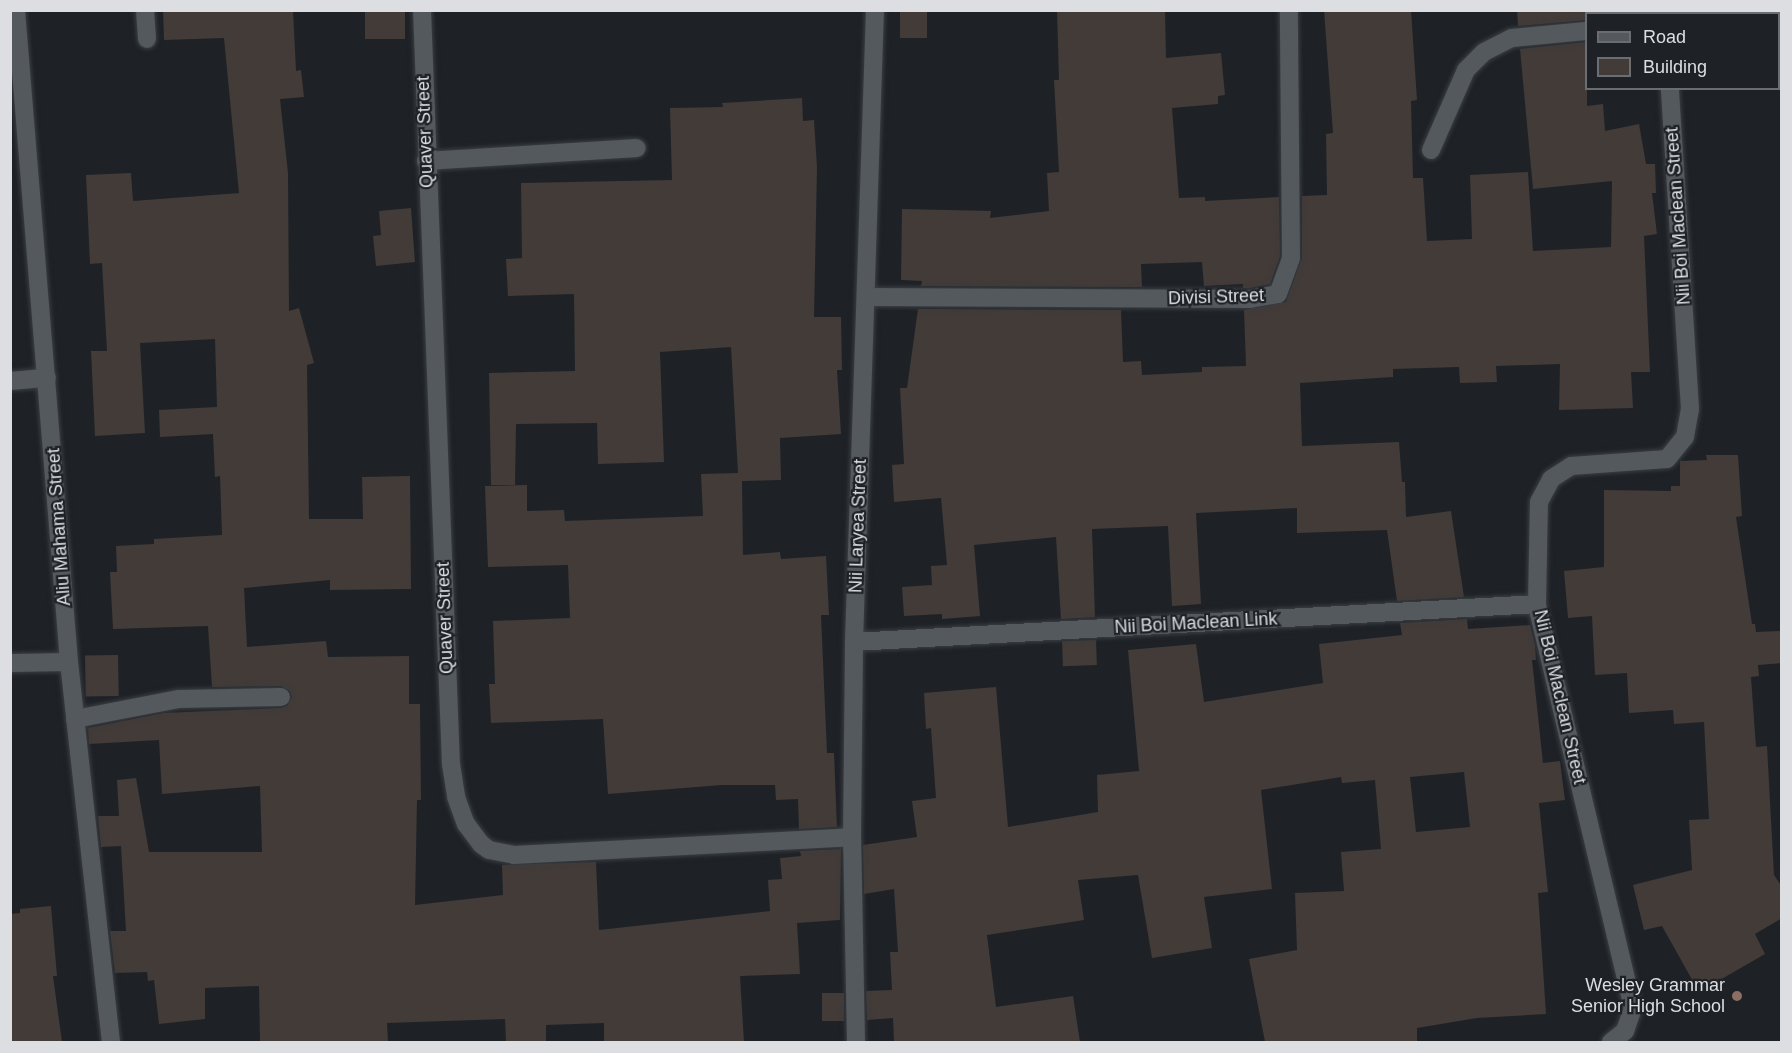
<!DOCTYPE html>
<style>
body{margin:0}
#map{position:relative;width:1792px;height:1053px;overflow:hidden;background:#1e2227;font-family:Helvetica,sans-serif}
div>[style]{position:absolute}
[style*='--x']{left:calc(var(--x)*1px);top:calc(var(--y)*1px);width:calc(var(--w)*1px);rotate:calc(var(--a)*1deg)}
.building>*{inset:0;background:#423b38;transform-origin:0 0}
.roads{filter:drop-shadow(0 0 2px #3b3e42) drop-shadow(0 0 2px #3b3e42)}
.minor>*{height:18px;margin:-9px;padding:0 9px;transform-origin:9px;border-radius:9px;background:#54595e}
.dots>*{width:16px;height:16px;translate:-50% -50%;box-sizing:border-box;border:3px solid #1e2227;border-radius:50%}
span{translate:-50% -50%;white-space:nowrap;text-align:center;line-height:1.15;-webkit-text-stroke:4.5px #1e2227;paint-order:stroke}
.street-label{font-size:18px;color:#dcdee2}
.poi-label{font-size:18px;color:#dcdee2}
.right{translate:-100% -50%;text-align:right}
.frame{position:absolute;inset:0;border:12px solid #dcdee2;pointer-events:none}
.legend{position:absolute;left:1585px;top:12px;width:195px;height:78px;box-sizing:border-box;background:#1e2227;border:2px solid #6a6d72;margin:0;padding:8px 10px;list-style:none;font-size:18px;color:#dcdee2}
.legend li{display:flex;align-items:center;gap:12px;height:30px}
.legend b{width:30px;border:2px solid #6a6d72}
</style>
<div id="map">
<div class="building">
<div style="clip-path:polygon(163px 10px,293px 10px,296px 71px,301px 70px,304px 97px,280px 99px,288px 173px,289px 311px,299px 308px,314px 363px,307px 365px,309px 519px,363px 519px,362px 477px,410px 476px,411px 589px,330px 590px,330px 580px,244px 588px,247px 647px,326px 641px,328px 657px,409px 656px,409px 704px,420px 704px,421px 800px,417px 800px,415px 905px,503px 895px,502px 865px,596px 862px,599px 930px,770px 911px,768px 880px,782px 879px,780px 858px,801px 856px,800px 851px,841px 849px,840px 920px,797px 923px,800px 974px,740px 976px,744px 1042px,604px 1042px,604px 1023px,546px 1025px,546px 1042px,506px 1042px,505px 1019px,387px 1023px,388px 1042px,260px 1042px,259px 986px,205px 988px,205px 1019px,159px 1024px,154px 980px,148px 981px,147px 972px,115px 973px,110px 931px,126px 931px,121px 846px,101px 847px,98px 816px,119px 816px,117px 780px,136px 778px,149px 852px,262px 852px,260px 786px,162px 794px,159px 740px,89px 744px,88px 728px,164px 713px,281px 708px,287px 706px,292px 697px,290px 691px,281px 686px,212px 687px,208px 626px,113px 629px,110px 572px,117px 572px,116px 546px,154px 544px,154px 539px,222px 535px,220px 476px,215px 477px,213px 434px,160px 437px,159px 410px,217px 407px,215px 339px,140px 343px,145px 433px,95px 436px,91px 351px,107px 351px,102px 263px,90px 264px,86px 175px,131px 173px,133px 201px,239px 193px,224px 38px,164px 40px)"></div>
<div style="left:365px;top:10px;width:40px;height:29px"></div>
<div style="left:900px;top:10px;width:27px;height:28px"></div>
<div style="clip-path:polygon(1057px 10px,1165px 10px,1166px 58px,1221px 53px,1225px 95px,1218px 96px,1218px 104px,1172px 108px,1179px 198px,1205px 197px,1205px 201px,1279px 197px,1280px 256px,1270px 284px,1249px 288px,1243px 288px,1243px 284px,1204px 286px,1202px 262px,1141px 264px,1142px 287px,921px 286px,922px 281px,901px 280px,902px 209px,991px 211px,990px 218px,1049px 211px,1047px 173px,1059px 172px,1054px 80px,1059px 80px)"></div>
<div style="clip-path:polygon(1324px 10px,1411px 10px,1417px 100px,1411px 101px,1413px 178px,1423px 178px,1427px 241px,1472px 239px,1470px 175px,1528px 172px,1533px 251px,1611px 247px,1612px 181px,1533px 189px,1520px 49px,1587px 42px,1587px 106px,1603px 104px,1605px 131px,1639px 124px,1646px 164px,1655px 164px,1656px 193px,1652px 193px,1657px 234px,1644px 236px,1650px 372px,1631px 372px,1633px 408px,1559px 410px,1560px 364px,1496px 366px,1497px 382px,1460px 383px,1459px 367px,1393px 369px,1393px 377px,1300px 383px,1302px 446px,1399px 442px,1402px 482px,1405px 482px,1406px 517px,1451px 511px,1464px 597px,1397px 601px,1387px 530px,1297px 533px,1297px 508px,1196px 513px,1201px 604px,1172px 606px,1168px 526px,1092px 529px,1095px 617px,1061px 619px,1056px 537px,974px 545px,980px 616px,942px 619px,942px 614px,904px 616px,902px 587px,932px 585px,931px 566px,947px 565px,941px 498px,894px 502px,892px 465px,904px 464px,900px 388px,907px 388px,918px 309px,1121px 310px,1123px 362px,1141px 361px,1142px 375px,1202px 372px,1202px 367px,1246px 366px,1244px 310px,1286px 302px,1302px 258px,1302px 196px,1327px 195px,1326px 134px,1333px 133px)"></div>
<div style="clip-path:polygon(1517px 10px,1587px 10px,1587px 20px,1518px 26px)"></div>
<div style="clip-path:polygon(802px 98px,803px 121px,814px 120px,817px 167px,814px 317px,841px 317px,842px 370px,837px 370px,841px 434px,780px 438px,781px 480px,742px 481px,743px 555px,780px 552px,781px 559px,826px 556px,829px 615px,821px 615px,827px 753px,834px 753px,837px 827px,799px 829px,798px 799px,776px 800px,775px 785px,722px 785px,608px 794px,603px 719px,491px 723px,489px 684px,495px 684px,493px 621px,570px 618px,568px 565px,488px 567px,485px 486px,527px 485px,527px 511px,564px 510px,565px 521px,703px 516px,701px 474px,738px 473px,731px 347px,660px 352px,664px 462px,598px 464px,597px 423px,516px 424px,515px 485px,491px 485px,489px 373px,575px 371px,574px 294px,508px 296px,506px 259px,522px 258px,521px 183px,672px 180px,670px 108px,723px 107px,722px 103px)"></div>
<div style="clip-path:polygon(411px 208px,415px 262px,376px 266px,373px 236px,381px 235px,379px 211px)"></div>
<div style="clip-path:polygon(1706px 455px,1738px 455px,1742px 516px,1736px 517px,1752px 624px,1755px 624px,1756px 632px,1782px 631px,1782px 663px,1758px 665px,1759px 676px,1751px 677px,1756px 747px,1767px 746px,1774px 875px,1782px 887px,1782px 918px,1755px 934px,1765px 954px,1699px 992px,1662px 926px,1644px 930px,1633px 885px,1692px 870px,1689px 820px,1709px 819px,1704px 722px,1674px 724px,1673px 710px,1629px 713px,1627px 673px,1595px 675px,1592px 616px,1568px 618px,1564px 571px,1604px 567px,1604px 490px,1671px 491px,1671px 486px,1680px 486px,1680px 461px,1707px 460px)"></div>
<div style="clip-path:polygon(evenodd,1467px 619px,1468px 629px,1530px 625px,1535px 645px,1536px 660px,1532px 660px,1543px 763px,1560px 761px,1565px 800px,1539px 803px,1548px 892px,1538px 893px,1546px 1014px,1477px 1018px,1417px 1028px,1417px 1042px,1265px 1042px,1249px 959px,1297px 950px,1295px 893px,1344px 891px,1341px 852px,1381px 849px,1375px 780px,1342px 783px,1341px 777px,1261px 790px,1272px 889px,1204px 897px,1212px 948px,1152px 958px,1138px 875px,1078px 880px,1084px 920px,987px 935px,996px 1007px,1073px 996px,1080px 1042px,894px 1042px,893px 1018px,867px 1020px,866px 991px,892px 990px,890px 952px,898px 952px,894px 889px,864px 894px,863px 845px,917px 837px,912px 801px,936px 798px,931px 728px,926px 729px,924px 693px,996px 687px,1008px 827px,1098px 812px,1097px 775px,1139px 771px,1128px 650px,1196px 644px,1204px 702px,1323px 683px,1319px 644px,1402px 635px,1400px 623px,1467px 619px,1464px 772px,1470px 827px,1416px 832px,1410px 777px,1464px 772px)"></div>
<div style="left:1096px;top:640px;width:25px;height:34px;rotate:88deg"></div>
<div style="left:118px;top:655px;width:41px;height:33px;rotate:89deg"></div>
<div style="clip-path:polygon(51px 906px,57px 976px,53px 976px,62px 1042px,10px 1042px,10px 914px,20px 913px,20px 909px)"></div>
<div style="left:844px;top:993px;width:28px;height:22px;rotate:90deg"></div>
</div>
<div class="roads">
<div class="minor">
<div style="--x:16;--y:10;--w:654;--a:85.35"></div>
<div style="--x:69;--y:662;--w:382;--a:83.7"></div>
<div style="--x:145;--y:10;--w:29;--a:86"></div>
<div style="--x:422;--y:10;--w:755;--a:87.8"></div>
<div style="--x:451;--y:764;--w:33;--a:81"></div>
<div style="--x:456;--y:797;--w:29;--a:70"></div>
<div style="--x:466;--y:824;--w:25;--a:53"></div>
<div style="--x:481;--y:844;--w:10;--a:37"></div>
<div style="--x:489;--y:850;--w:25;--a:11"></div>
<div style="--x:514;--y:855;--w:338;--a:-3"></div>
<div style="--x:1666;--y:14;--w:4;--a:-90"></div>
<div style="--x:1431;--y:150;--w:87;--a:-66.4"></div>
<div style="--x:1466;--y:70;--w:25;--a:-45"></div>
<div style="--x:1484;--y:52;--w:31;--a:-27"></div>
<div style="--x:1512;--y:38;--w:74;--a:-5.4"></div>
<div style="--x:426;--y:161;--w:211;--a:-3.5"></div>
<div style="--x:867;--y:297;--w:383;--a:0.3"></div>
<div style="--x:1250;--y:299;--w:28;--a:-10"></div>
<div style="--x:1278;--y:294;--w:38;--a:-70"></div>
<div style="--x:1291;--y:258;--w:248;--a:-90.5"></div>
<div style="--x:10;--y:381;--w:37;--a:-5"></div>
<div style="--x:854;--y:642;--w:684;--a:-3.18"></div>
<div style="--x:10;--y:663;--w:59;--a:-1"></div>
<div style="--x:75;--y:719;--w:106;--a:-10.9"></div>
<div style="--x:179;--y:699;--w:102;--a:-1.1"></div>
<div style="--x:856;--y:1042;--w:205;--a:-91.1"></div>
<div style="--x:852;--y:837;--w:195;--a:-89.4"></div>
<div style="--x:854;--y:642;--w:632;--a:-88.1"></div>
<div style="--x:1611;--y:1042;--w:18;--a:-38"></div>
<div style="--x:1625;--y:1031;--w:24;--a:-71"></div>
<div style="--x:1633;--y:1008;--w:415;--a:-103.4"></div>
<div style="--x:1537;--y:604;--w:102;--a:-88.9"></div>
<div style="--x:1539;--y:502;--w:26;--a:-62"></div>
<div style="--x:1551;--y:479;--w:24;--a:-33"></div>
<div style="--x:1571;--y:466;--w:96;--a:-4.2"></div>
<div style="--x:1667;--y:459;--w:28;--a:-51"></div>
<div style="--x:1685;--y:437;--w:28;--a:-80"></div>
<div style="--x:1690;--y:409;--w:322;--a:-93.6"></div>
</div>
</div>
<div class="dots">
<div style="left:1737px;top:996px;background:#8d6e63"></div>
</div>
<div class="street-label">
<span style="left:425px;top:132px;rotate:-92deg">Quaver Street</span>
<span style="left:1678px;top:216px;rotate:-94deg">Nii Boi Maclean Street</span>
<span style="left:1216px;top:297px;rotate:-2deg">Divisi Street</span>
<span style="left:858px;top:526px;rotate:-88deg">Nii Laryea Street</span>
<span style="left:59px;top:527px;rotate:-94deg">Aliu Mahama Street</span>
<span style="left:445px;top:618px;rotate:-92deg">Quaver Street</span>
<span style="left:1196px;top:623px;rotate:-3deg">Nii Boi Maclean Link</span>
<span style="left:1560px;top:697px;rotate:77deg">Nii Boi Maclean Street</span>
</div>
<div class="poi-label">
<span class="right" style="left:1725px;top:996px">Wesley Grammar<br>Senior High School</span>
</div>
<div class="frame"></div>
<ul class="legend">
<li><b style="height:8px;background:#54595e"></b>Road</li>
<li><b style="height:16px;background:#423b38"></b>Building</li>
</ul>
</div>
